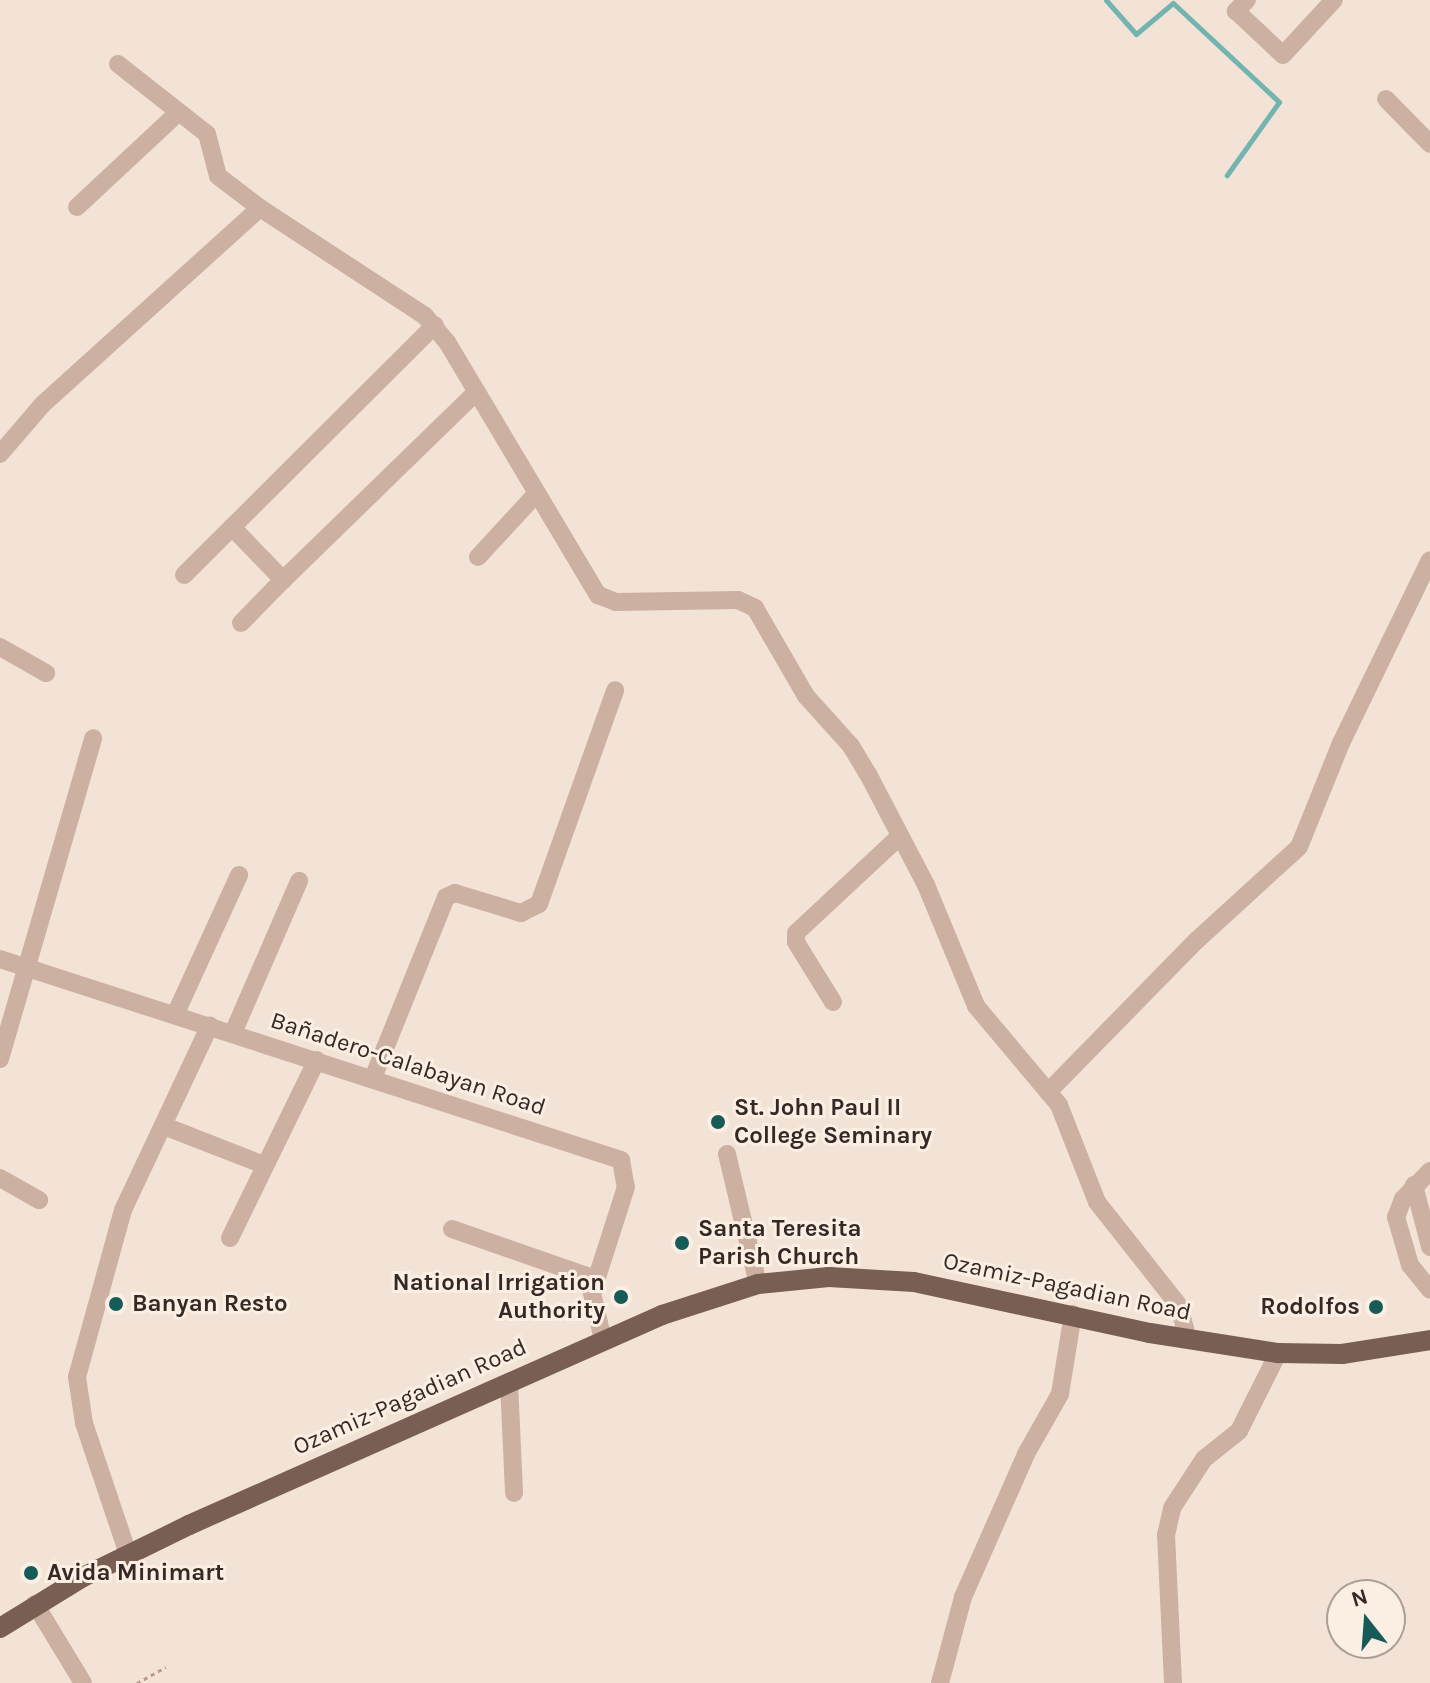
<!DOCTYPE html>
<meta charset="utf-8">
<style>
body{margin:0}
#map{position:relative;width:1430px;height:1683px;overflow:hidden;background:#f3e3d6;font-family:Karla,sans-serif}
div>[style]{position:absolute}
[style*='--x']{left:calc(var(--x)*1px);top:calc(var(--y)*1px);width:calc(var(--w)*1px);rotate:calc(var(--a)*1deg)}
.stream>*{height:5px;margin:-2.5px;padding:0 2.5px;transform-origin:2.5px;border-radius:2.5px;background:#73b3b0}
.path>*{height:3px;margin-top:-1.5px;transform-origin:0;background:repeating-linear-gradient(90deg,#b89b8c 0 4px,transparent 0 8px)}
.minor>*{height:18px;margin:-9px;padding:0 9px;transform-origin:9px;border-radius:9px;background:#ccb1a2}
.major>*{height:20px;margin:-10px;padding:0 10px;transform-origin:10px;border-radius:10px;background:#795e54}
.dots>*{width:22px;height:22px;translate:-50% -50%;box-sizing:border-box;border:4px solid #fbeee3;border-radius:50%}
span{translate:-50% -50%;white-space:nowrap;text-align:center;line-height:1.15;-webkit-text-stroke:6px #fbeee3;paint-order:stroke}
.street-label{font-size:24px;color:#362925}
.poi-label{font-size:24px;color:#362925;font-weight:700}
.left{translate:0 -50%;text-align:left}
.right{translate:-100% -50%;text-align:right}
.north{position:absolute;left:1326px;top:1579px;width:80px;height:80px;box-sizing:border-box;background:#fbeee3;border:2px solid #ac9f97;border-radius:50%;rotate:343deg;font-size:22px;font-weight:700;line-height:32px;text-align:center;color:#362925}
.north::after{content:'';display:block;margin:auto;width:28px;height:36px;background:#175b59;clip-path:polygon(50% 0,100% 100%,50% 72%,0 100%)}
</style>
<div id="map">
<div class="stream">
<div style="--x:1106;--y:0;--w:45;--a:48.6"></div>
<div style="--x:1136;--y:34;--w:48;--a:-40"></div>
<div style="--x:1173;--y:3;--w:145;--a:43"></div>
<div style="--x:1279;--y:102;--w:90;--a:125.5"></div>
</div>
<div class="path">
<div style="--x:137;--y:1683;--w:33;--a:-29"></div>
</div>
<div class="minor">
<div style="--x:1247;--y:0;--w:16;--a:135"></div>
<div style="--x:1236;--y:11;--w:64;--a:43.1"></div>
<div style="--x:1283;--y:55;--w:75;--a:-47.2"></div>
<div style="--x:118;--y:64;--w:113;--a:38.2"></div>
<div style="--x:207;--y:134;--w:43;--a:75.3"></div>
<div style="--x:218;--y:176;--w:53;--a:37.3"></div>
<div style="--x:1386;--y:99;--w:63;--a:45.6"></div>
<div style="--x:77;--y:207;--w:139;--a:-43"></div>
<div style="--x:0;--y:454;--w:66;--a:-49.3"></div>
<div style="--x:43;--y:404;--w:292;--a:-42.1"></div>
<div style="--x:260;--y:208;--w:197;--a:33.2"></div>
<div style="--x:425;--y:316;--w:34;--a:50"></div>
<div style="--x:447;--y:342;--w:295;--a:59.2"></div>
<div style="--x:598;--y:595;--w:19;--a:21"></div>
<div style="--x:616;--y:602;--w:122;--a:-0.9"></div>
<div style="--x:738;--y:600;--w:19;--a:25"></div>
<div style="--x:755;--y:608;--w:102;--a:59.9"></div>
<div style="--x:806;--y:696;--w:67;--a:48"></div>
<div style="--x:851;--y:746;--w:33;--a:59"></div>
<div style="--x:868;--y:774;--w:125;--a:62.4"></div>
<div style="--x:926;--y:885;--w:131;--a:67.5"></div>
<div style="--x:976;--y:1006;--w:129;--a:50"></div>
<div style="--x:1059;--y:1105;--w:104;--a:68.6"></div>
<div style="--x:1097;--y:1202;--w:132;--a:51.7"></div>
<div style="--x:1179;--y:1306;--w:35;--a:75"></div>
<div style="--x:232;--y:527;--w:74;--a:46.1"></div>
<div style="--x:283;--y:580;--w:268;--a:-44.2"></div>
<div style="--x:478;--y:557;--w:87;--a:-47.3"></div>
<div style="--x:184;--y:575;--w:354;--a:-44.9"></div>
<div style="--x:241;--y:623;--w:60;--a:-45.7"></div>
<div style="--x:0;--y:647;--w:53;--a:29.5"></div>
<div style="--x:0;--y:959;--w:653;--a:17.94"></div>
<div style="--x:621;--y:1160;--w:27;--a:80"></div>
<div style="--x:626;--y:1187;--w:111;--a:107.8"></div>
<div style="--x:592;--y:1293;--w:48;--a:76.8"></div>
<div style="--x:833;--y:1002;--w:70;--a:-121.7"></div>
<div style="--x:796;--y:942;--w:9;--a:-90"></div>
<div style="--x:796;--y:933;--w:142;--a:-43"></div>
<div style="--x:175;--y:1015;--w:154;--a:-65.4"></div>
<div style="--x:233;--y:1033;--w:166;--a:-66.5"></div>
<div style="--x:0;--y:1059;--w:334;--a:-73.8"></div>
<div style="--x:373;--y:1078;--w:195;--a:-68"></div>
<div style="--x:446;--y:897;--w:10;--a:-24"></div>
<div style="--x:455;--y:893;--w:69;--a:16.9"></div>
<div style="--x:521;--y:913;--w:20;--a:-27"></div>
<div style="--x:539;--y:904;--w:227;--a:-70.4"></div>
<div style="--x:1048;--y:1092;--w:211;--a:-45.6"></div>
<div style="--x:1196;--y:941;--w:139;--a:-42.4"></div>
<div style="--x:1299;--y:847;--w:112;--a:-68"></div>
<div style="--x:1341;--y:743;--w:203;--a:-64.1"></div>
<div style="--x:164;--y:1126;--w:107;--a:21.3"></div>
<div style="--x:727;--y:1154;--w:134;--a:76.6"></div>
<div style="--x:1430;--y:1171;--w:39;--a:134"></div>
<div style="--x:1403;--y:1199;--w:19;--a:111"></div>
<div style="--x:1396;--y:1217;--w:50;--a:73.7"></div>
<div style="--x:1410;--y:1265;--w:32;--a:51"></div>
<div style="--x:0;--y:1178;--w:45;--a:29.4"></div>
<div style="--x:1414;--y:1185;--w:64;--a:75.5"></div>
<div style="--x:452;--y:1229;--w:149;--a:19.2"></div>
<div style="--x:230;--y:1238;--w:198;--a:-64"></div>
<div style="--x:509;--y:1382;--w:111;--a:87.4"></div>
<div style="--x:128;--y:1554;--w:138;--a:-108.6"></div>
<div style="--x:84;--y:1423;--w:47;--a:-98.7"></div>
<div style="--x:77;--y:1377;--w:173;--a:-74.6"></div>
<div style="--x:123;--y:1210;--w:204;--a:-64.8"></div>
<div style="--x:35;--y:1604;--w:92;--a:58.7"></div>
<div style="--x:940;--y:1683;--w:89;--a:-75"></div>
<div style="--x:963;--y:1597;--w:156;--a:-66.2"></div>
<div style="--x:1026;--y:1454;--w:69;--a:-60.5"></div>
<div style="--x:1060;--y:1394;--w:81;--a:-80.8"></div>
<div style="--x:1173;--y:1683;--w:148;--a:-92.7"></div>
<div style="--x:1166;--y:1535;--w:28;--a:-77"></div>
<div style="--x:1172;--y:1508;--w:59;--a:-56.9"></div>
<div style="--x:1204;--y:1459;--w:45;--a:-38.7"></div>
<div style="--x:1239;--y:1431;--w:87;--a:-63.4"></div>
</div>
<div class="major">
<div style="--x:0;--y:1628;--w:97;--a:-31.6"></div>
<div style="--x:83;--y:1577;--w:118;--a:-26.1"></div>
<div style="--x:189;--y:1525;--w:518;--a:-23.94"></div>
<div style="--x:662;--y:1315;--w:101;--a:-17.9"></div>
<div style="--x:758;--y:1284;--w:71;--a:-5.6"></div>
<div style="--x:829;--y:1277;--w:85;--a:3.4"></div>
<div style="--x:914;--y:1282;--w:241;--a:12.2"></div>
<div style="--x:1150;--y:1333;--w:130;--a:8.9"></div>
<div style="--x:1278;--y:1353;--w:64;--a:0.9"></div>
<div style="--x:1342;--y:1354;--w:89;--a:-9"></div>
</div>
<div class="dots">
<div style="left:718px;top:1122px;background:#175b59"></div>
<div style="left:682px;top:1243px;background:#175b59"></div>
<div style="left:621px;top:1297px;background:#175b59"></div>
<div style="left:116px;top:1304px;background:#175b59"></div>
<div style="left:1376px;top:1307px;background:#175b59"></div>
<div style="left:31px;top:1573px;background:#175b59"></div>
</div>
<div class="street-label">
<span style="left:408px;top:1064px;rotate:18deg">Bañadero-Calabayan Road</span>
<span style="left:1067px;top:1287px;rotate:12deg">Ozamiz-Pagadian Road</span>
<span style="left:410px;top:1397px;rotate:-24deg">Ozamiz-Pagadian Road</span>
</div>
<div class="poi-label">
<span class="left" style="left:734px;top:1122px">St. John Paul II<br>College Seminary</span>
<span class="left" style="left:698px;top:1243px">Santa Teresita<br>Parish Church</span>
<span class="right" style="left:605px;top:1297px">National Irrigation<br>Authority</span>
<span class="left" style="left:132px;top:1304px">Banyan Resto</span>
<span class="right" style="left:1360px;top:1307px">Rodolfos</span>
<span class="left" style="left:47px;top:1573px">Avida Minimart</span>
</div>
<div class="north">N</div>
</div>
